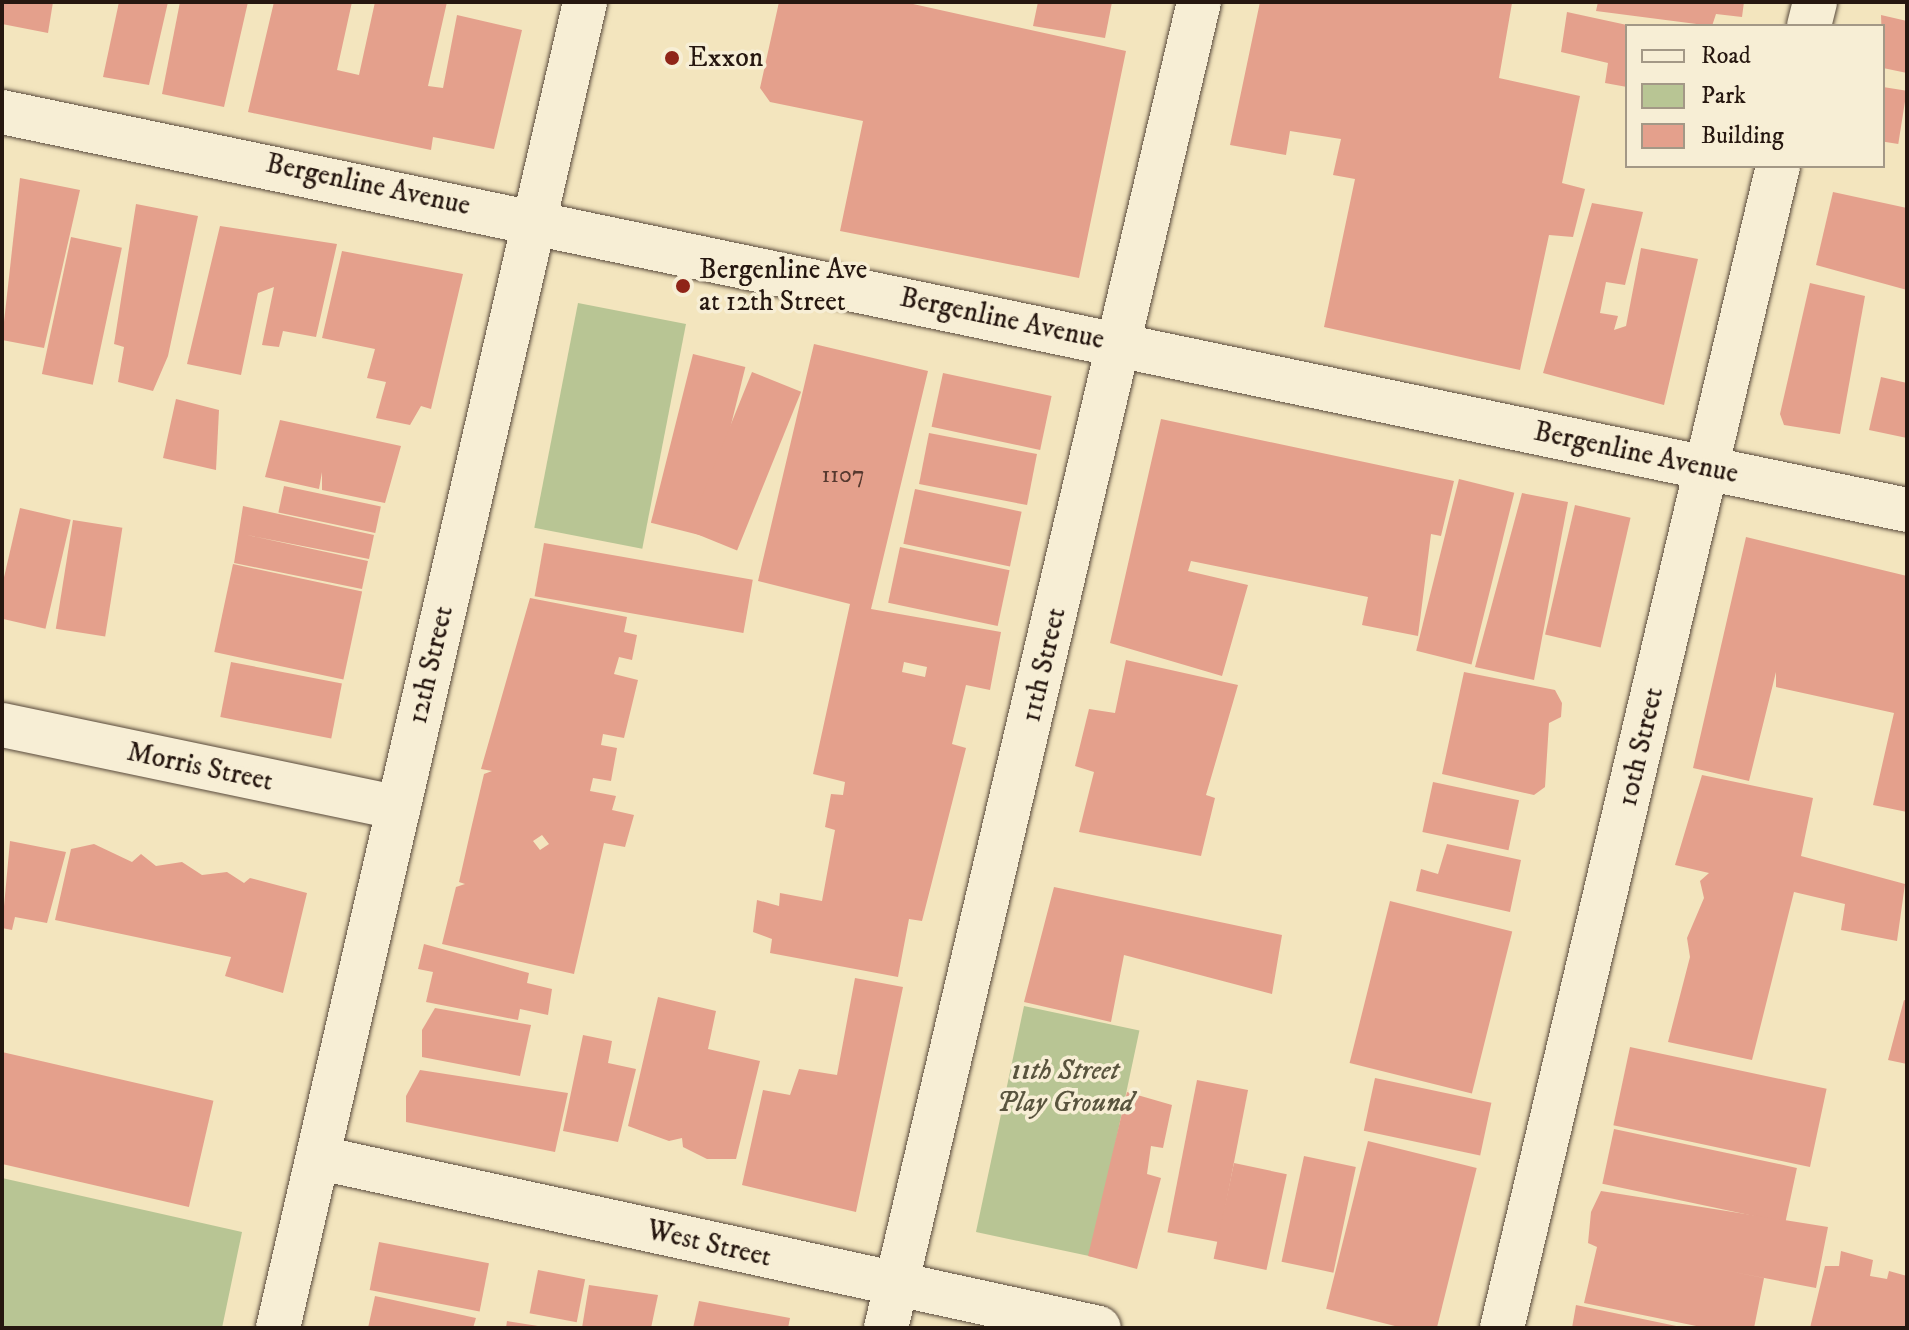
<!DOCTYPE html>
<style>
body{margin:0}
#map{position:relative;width:1909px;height:1330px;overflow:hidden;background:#f3e5be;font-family:"IM FELL DW Pica",serif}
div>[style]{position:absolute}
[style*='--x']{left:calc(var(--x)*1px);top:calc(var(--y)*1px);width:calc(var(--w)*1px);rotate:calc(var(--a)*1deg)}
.green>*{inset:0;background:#b8c594;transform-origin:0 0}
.building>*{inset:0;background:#e4a08c;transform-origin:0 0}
.roads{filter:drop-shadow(0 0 2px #594a3c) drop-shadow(0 0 2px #594a3c)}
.street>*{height:44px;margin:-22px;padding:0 22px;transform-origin:22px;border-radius:22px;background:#f7eed5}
.secondary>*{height:44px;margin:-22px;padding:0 22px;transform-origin:22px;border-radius:22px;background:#f7eed5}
.dots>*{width:22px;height:22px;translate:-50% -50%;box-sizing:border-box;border:4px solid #f7eed5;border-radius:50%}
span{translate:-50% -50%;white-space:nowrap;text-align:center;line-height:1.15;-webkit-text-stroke:7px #f7eed5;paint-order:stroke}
.number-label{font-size:24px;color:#56392f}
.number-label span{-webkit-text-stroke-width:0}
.poi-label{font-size:28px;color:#261710}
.left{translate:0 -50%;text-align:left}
.street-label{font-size:28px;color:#261710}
.park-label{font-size:28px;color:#59543e;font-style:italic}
.frame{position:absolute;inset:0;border:4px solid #261710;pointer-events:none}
.legend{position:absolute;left:1625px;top:24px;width:260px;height:144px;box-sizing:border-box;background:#f7eed5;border:2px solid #a39886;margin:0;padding:10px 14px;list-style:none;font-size:24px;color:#261710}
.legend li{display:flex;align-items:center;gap:16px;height:40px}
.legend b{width:40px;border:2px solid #a39886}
</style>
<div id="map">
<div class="green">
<div style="left:578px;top:303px;width:110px;height:229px;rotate:11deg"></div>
<div style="left:1024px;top:1006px;width:118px;height:231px;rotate:12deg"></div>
<div style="clip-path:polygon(2px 1178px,242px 1232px,222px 1328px,2px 1328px)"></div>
</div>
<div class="building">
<div style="clip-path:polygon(2px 2px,53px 2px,48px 33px,2px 24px)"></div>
<div style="clip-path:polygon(119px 2px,168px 2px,149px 85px,103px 77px)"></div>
<div style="clip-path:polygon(180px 2px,248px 2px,224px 107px,162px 94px)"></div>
<div style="clip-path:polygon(274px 2px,352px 2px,337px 70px,359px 75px,375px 2px,447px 2px,428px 86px,443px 88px,457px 15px,522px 30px,494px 149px,433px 137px,431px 150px,248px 112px)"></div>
<div style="clip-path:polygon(779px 2px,904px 2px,1126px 51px,1079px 278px,840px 231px,863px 121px,770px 102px,760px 88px)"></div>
<div style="clip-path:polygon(1038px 2px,1112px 2px,1105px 38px,1033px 26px)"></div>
<div style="clip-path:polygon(1260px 2px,1512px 3px,1499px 78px,1580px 96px,1562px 183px,1585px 189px,1573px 237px,1549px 235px,1520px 370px,1324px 327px,1355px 179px,1333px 175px,1341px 139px,1290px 131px,1286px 155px,1230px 145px)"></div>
<div style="clip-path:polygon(1598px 2px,1744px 2px,1742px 17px,1716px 14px,1712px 26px,1596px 11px)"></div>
<div style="clip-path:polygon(1567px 12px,1627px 25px,1627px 87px,1605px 83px,1608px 63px,1561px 52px)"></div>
<div style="clip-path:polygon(1881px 15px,1907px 21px,1907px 73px,1883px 68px)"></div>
<div style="left:1883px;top:87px;width:24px;height:54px;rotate:9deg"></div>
<div style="clip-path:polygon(20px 178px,80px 190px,44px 348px,2px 340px)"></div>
<div style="clip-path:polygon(1833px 192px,1907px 208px,1907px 290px,1816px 265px)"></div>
<div style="clip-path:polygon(1592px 203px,1643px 212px,1625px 285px,1606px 282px,1600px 313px,1618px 316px,1614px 330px,1626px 326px,1641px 248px,1698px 259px,1664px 405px,1543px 373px)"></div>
<div style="clip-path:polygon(136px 204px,198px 216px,168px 356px,153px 391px,118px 382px,124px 347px,114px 344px)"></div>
<div style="clip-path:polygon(220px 226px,337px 244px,316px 337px,283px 331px,279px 347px,262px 345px,274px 287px,258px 293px,241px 375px,187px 364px)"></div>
<div style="left:71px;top:237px;width:52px;height:140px;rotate:12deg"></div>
<div style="clip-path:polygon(342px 251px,463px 274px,431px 409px,421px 406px,410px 425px,376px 418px,386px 382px,367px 378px,375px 349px,322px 338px)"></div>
<div style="clip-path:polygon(1810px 283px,1865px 296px,1840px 434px,1784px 425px,1780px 414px)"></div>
<div style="clip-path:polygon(evenodd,814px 344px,928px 371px,871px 609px,1001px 632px,990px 690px,966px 685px,952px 744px,966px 748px,922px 921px,909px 919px,898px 977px,770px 953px,772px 939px,753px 932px,757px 900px,779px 906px,780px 893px,822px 901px,835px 830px,825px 827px,831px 794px,843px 795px,845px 782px,813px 774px,850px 604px,758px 581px,814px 344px,904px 662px,927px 667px,925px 677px,902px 672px,904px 662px)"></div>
<div style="left:693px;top:354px;width:54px;height:174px;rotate:14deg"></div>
<div style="left:752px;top:372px;width:53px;height:171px;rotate:22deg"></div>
<div style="left:943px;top:373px;width:111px;height:55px;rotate:12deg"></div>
<div style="clip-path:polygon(1881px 377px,1907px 383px,1907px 438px,1869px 430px)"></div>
<div style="clip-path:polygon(176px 399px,219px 410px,216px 470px,163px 458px)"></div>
<div style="clip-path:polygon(1161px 419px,1454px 481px,1441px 536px,1431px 534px,1418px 636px,1362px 625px,1368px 597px,1191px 561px,1188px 571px,1248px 585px,1222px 676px,1110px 643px)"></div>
<div style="clip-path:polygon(280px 420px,401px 446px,385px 503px,322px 490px,322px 472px,319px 489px,265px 477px)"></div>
<div style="left:929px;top:433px;width:110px;height:52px;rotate:11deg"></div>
<div style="left:1459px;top:479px;width:57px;height:177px;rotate:14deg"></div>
<div style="left:284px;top:486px;width:99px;height:27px;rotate:12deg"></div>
<div style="left:915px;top:489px;width:109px;height:56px;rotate:12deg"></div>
<div style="clip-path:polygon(1522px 493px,1568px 502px,1534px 680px,1475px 667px)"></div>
<div style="left:1575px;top:505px;width:57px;height:133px;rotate:13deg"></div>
<div style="clip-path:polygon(243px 506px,374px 535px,369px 559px,247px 535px,368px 561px,362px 589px,234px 563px)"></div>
<div style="left:20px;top:508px;width:52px;height:112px;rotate:13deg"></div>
<div style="left:73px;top:520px;width:50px;height:110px;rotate:9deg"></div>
<div style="clip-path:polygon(1746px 537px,1907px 576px,1907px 812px,1873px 805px,1894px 713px,1776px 687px,1776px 672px,1749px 781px,1693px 768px)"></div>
<div style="left:544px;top:543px;width:212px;height:54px;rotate:10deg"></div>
<div style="left:900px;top:547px;width:112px;height:57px;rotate:12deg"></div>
<div style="left:233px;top:564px;width:132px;height:90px;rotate:12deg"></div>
<div style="clip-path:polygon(evenodd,530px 598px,627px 617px,624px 632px,637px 635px,632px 660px,619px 657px,614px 674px,638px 680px,624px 738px,603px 734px,601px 745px,617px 748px,611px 781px,593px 778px,590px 791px,616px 796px,612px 810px,634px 815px,625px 847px,604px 843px,574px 974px,442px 944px,456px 887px,465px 884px,459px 882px,471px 829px,484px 774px,492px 771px,481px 769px,530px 598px,542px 835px,549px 844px,540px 850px,533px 841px,542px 835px)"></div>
<div style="clip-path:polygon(1126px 660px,1238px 685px,1206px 795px,1215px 798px,1201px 856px,1079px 832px,1094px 772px,1075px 766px,1089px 709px,1115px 713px)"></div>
<div style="left:231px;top:662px;width:113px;height:56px;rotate:11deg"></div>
<div style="clip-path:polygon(1464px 672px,1555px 690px,1562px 703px,1561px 717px,1549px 723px,1545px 787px,1534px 795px,1442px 774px)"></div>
<div style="clip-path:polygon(1702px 775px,1813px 798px,1801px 856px,1905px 884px,1897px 941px,1841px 930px,1845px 904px,1794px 892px,1752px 1060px,1668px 1042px,1690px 957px,1687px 938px,1704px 898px,1700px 881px,1709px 873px,1675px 865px)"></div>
<div style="left:1433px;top:782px;width:88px;height:51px;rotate:12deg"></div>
<div style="clip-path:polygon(10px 841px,66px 852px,47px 923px,15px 917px,12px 930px,2px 928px)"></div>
<div style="clip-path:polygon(94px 844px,132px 862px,141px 854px,156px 866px,182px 862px,202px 875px,227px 872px,244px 883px,250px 878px,307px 893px,283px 993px,225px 976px,231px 957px,55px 920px,71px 849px)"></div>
<div style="clip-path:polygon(1447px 844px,1521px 860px,1510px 912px,1416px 891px,1421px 869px,1438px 874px)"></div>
<div style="clip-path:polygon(1054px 887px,1282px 935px,1272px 994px,1124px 955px,1111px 1022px,1024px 1002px)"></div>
<div style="left:1390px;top:901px;width:126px;height:167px;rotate:14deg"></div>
<div style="clip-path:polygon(424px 944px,529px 973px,527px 983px,552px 989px,548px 1015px,520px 1009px,518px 1020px,426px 1002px,433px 972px,418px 969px)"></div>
<div style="clip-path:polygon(855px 978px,903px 987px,856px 1212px,742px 1185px,763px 1090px,790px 1095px,799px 1069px,837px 1075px)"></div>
<div style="clip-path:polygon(658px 997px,716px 1011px,708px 1049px,760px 1061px,736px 1159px,707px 1159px,683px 1147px,682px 1138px,669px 1141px,628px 1126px)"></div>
<div style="clip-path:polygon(1904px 1000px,1907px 1001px,1907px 1064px,1888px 1060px)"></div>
<div style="clip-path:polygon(435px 1008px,531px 1025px,520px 1076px,422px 1057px,422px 1030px)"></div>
<div style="clip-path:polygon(583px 1035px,612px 1041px,608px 1063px,636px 1069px,618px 1142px,563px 1131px)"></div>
<div style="left:1630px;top:1047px;width:201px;height:80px;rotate:12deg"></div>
<div style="left:2px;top:1052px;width:217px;height:109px;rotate:13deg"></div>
<div style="clip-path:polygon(420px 1070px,568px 1093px,555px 1152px,406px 1122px,406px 1096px)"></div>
<div style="left:1375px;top:1078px;width:119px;height:54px;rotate:12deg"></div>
<div style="left:1197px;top:1080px;width:52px;height:155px;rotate:11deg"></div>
<div style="clip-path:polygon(1127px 1092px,1172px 1105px,1163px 1148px,1151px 1146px,1147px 1174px,1161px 1178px,1137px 1269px,1088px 1256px)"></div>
<div style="left:1614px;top:1129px;width:187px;height:56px;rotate:12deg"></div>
<div style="left:1368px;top:1141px;width:112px;height:173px;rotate:14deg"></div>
<div style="left:1304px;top:1156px;width:53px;height:108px;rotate:12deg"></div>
<div style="left:1234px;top:1163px;width:54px;height:98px;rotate:12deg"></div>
<div style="clip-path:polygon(1601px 1191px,1828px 1227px,1816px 1288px,1723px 1270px,1764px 1278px,1754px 1328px,1706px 1328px,1584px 1303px,1597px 1247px,1588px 1243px,1591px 1212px)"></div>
<div style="left:379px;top:1242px;width:112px;height:49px;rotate:11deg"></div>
<div style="clip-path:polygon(1841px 1251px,1873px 1260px,1870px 1276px,1887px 1279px,1889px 1271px,1907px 1276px,1907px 1328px,1810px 1328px,1825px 1266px,1839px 1266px)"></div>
<div style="left:538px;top:1270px;width:48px;height:44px;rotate:11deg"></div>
<div style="clip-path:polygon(589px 1285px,658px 1295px,651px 1328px,582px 1328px)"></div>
<div style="clip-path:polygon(375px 1296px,476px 1318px,473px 1328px,368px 1328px)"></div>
<div style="clip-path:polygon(699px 1301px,790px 1318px,788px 1328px,693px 1328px)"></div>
<div style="clip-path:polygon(1576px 1305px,1681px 1327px,1681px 1328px,1572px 1328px)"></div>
<div style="clip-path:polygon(507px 1321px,538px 1326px,538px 1328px,506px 1328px)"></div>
</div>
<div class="roads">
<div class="street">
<div style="--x:1809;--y:26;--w:25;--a:-76"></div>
<div style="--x:2;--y:725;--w:405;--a:11.8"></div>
<div style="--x:320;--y:1158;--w:797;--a:12.31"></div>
<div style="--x:278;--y:1328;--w:1361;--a:-76.96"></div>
<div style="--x:886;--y:1328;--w:1362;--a:-76.72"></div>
<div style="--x:1502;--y:1328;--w:1194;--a:-76.64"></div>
</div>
<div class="secondary">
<div style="--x:2;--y:112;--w:1946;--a:11.8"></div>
</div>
</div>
<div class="dots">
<div style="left:672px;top:58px;background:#8f2418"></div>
<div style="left:683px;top:286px;background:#8f2418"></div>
</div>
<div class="number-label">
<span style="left:843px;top:476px">1107</span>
</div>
<div class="poi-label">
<span class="left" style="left:688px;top:58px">Exxon</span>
<span class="left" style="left:699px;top:286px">Bergenline Ave<br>at 12th Street</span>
</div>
<div class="street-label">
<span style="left:368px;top:185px;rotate:12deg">Bergenline Avenue</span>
<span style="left:1002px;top:319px;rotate:12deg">Bergenline Avenue</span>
<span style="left:1636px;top:453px;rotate:12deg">Bergenline Avenue</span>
<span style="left:431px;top:665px;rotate:-77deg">12th Street</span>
<span style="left:1044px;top:665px;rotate:-77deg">11th Street</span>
<span style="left:1641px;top:747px;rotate:-77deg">10th Street</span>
<span style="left:200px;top:767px;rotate:12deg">Morris Street</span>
<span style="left:709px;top:1244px;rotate:13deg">West Street</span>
</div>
<div class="park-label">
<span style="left:1065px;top:1087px">11th Street<br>Play Ground</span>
</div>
<div class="frame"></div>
<ul class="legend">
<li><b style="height:10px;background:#f7eed5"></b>Road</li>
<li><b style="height:22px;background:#b8c594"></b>Park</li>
<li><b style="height:22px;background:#e4a08c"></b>Building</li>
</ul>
</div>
